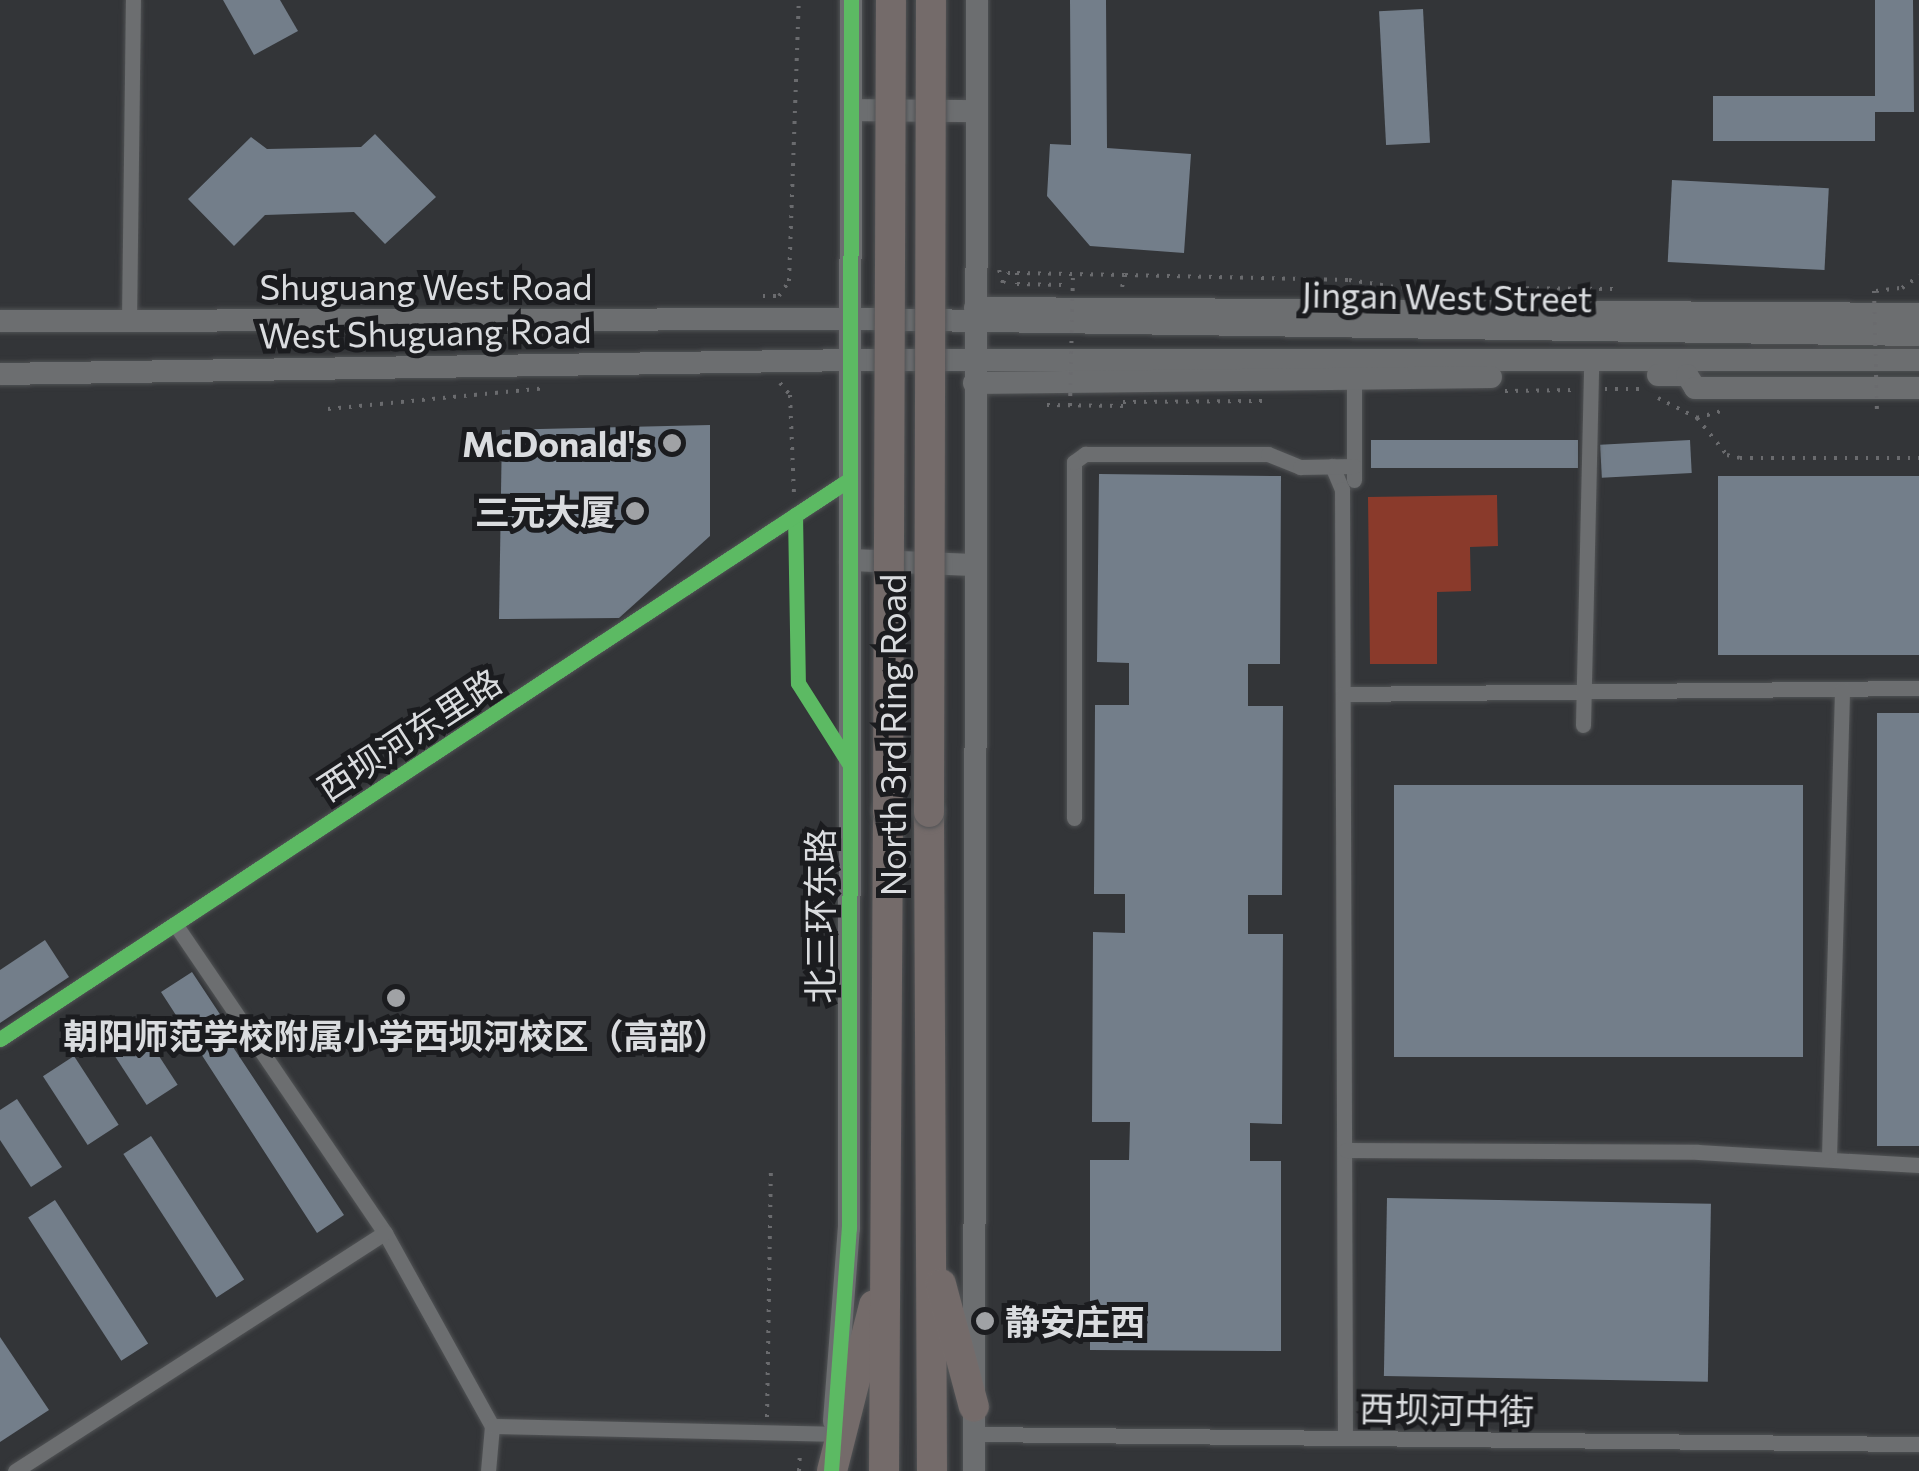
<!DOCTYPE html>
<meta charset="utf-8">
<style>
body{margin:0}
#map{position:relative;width:1919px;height:1471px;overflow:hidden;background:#333538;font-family:Commissioner,"Noto Sans SC",sans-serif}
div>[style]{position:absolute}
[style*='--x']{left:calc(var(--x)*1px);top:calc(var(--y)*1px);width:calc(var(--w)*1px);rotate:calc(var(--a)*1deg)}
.forest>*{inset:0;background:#8a3a2b}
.building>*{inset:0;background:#737e8a;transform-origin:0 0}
.path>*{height:4px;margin-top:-2px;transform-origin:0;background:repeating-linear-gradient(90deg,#6a6b6e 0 2.5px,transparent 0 10.5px)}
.roads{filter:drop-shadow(0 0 2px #515355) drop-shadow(0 0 2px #515355)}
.street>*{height:15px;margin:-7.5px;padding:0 7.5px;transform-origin:7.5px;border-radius:7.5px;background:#6c6e70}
.secondary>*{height:22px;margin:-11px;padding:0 11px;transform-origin:11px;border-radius:11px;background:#6c6e70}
.highway>*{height:30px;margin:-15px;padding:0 15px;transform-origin:15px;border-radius:15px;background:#746b6a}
.path-bridge>*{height:4px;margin-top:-2px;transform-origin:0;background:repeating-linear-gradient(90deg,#6a6b6e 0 2.5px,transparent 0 10.5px)}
.bridges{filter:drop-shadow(0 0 2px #515355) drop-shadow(0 0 2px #515355)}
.highway-bridge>*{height:30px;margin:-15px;padding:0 15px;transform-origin:15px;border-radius:15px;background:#746b6a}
.cycleway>*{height:15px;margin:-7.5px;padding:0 7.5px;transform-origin:7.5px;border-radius:7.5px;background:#5cba63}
.dots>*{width:28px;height:28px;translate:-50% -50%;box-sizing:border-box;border:5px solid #1b1c1f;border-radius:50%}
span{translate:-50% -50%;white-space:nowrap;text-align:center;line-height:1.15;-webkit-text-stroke:10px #1b1c1f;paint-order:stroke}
.street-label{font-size:35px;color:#dadcdf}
.poi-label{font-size:35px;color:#dadcdf;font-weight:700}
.right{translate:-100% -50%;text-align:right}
.left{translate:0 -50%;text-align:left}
</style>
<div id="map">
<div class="forest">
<div style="clip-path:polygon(1497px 495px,1498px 546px,1470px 547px,1471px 591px,1437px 592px,1437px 664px,1370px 664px,1368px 497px)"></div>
</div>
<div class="building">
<div style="clip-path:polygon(223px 0,280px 0,298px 31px,254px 55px)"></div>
<div style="clip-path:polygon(1070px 0,1106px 0,1107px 148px,1191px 154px,1184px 253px,1090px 246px,1047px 196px,1050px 144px,1071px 145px)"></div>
<div style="clip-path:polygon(1875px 0,1913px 0,1914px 112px,1875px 112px,1875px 141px,1713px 141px,1713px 96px,1875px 96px)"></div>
<div style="left:1423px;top:9px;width:134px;height:44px;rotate:87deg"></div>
<div style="clip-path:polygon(375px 134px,436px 197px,385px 244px,354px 212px,265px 215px,234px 246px,188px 199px,251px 137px,267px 149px,361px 147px)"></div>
<div style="left:1672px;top:180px;width:157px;height:82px;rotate:3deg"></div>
<div style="clip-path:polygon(710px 425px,710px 536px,619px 618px,499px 619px,502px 430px)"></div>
<div style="left:1371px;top:440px;width:207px;height:28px"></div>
<div style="left:1690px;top:440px;width:33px;height:90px;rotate:87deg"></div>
<div style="clip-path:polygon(1099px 474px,1281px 476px,1280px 664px,1248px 664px,1248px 706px,1283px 706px,1282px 895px,1248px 895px,1248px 934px,1283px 934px,1282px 1124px,1250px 1123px,1250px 1161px,1281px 1161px,1281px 1351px,1090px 1350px,1090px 1160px,1129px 1160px,1130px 1122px,1092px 1122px,1093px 932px,1125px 933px,1125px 894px,1094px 894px,1095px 705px,1129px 705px,1129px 663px,1097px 662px)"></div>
<div style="left:1718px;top:476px;width:201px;height:179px"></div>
<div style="left:1877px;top:713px;width:42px;height:433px"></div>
<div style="left:1803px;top:785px;width:272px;height:409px;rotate:90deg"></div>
<div style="clip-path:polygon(45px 940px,69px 977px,0 1023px,0 970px)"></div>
<div style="clip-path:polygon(192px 972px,237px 1040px,231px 1044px,344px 1215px,317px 1233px,161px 992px)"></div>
<div style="left:133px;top:1016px;width:82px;height:37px;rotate:57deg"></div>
<div style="left:74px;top:1056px;width:82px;height:37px;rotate:57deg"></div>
<div style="clip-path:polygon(17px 1099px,62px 1167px,31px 1187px,0 1140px,0 1110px)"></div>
<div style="left:151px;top:1136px;width:171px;height:33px;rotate:57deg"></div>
<div style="left:1387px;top:1198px;width:324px;height:178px;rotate:1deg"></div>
<div style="left:55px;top:1200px;width:171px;height:32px;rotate:57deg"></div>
<div style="clip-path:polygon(0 1337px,49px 1410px,0 1442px)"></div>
</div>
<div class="path">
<div style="--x:999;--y:270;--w:14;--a:73"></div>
<div style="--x:1003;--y:283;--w:11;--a:-63"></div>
<div style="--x:1008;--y:273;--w:9;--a:0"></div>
<div style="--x:1017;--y:273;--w:11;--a:90"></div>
<div style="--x:1017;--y:284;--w:46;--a:1.2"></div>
<div style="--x:1017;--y:273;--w:108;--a:1.1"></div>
<div style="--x:1122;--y:287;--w:12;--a:-76"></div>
<div style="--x:1125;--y:275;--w:224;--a:1.3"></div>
<div style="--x:1349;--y:280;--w:53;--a:8.7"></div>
<div style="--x:1505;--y:288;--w:110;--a:0.5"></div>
<div style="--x:1876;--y:291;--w:26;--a:-7"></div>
<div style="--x:1902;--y:288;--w:21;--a:-35"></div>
<div style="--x:763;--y:296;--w:16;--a:0"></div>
<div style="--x:779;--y:296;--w:18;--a:-56"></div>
<div style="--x:789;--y:281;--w:281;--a:-88"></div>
<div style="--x:780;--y:383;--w:16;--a:50"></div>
<div style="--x:790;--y:395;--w:99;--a:87.7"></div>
<div style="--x:1605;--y:389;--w:35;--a:0"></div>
<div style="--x:1505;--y:391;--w:70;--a:-0.8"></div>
<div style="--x:1658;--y:398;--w:44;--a:27.1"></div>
<div style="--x:1697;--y:418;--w:48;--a:51"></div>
<div style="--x:1727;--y:455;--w:13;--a:13"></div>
<div style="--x:1740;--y:458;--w:179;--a:0"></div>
<div style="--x:1123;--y:402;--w:139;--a:-0.4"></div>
<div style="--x:1047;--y:405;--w:76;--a:0.8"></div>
<div style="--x:328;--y:409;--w:220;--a:-5.5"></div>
<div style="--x:1697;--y:418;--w:25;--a:-16"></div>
<div style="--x:767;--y:1417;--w:252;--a:-89.1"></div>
<div style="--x:799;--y:1471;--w:20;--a:-87"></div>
</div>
<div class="roads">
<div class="street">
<div style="--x:129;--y:323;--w:323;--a:-89.3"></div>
<div style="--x:1332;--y:466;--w:25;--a:67"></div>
<div style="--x:1342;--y:489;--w:949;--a:89.82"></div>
<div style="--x:1354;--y:480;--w:109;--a:-90"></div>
<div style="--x:1343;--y:694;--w:576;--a:-0.6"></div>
<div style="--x:1583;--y:725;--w:364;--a:-88.7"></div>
<div style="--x:1074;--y:818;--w:356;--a:-90"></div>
<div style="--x:1074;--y:462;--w:14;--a:-36"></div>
<div style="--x:1085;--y:454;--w:183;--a:0"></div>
<div style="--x:1268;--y:454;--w:35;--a:22"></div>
<div style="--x:1300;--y:467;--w:54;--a:-1.1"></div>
<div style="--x:175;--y:924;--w:374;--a:55.8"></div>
<div style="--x:385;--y:1233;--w:221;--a:61"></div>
<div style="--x:0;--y:1039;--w:1018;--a:-33.38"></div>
<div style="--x:1346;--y:1150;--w:352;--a:0.3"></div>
<div style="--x:1698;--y:1152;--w:221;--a:3.4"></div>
<div style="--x:1829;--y:1157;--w:468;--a:-88.4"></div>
<div style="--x:974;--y:1434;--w:945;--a:0.61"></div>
<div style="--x:15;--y:1471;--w:440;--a:-32.8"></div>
<div style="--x:488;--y:1471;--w:45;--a:-84.9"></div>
<div style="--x:492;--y:1426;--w:341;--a:1.3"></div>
</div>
<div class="secondary">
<div style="--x:852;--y:110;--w:124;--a:0.5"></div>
<div style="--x:975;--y:308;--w:944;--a:0.36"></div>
<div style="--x:0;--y:321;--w:852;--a:-0.13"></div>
<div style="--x:852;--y:319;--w:1067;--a:0.86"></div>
<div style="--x:0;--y:374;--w:851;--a:-0.94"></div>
<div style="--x:851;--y:360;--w:1068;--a:0"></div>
<div style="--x:1658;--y:375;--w:29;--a:0"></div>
<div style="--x:1687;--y:375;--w:15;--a:58"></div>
<div style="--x:1695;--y:388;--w:224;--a:0"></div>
<div style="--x:974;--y:383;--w:517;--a:-0.66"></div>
<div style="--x:850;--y:560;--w:124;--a:2.3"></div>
<div style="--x:834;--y:1421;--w:194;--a:-85.6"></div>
<div style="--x:849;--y:1228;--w:1228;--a:-89.91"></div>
<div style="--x:974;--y:1471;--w:1471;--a:-89.88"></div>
</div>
<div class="highway">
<div style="--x:929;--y:812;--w:659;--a:89.74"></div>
<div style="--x:941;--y:1284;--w:127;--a:75"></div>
<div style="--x:832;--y:1471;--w:171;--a:-75.8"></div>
<div style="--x:884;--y:1471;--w:660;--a:-89.65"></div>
</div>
</div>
<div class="path-bridge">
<div style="--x:1874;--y:291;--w:119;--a:88.6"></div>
<div style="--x:1070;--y:406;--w:132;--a:-88.7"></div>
</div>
<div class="bridges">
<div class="highway-bridge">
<div style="--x:888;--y:811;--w:811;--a:-89.79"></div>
<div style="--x:929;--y:812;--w:812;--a:-89.86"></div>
</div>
</div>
<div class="cycleway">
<div style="--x:795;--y:515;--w:168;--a:89"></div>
<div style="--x:798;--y:683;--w:97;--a:57.6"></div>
<div style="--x:0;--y:1039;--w:1018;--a:-33.38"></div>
<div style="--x:831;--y:1471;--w:244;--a:-85.8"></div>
<div style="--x:849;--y:1228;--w:1228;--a:-89.91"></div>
</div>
<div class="dots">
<div style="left:672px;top:443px;background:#a0a2a5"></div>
<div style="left:635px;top:511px;background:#a0a2a5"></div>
<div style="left:396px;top:998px;background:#a0a2a5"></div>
<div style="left:985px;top:1321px;background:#a0a2a5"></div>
</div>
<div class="street-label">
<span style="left:426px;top:286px">Shuguang West Road</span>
<span style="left:1447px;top:296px;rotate:1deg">Jingan West Street</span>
<span style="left:425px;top:332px;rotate:-1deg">West Shuguang Road</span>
<span style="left:409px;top:734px;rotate:-33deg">西坝河东里路</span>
<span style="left:892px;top:735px;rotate:-90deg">North 3rd Ring Road</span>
<span style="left:819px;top:916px;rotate:-90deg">北三环东路</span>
<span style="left:1447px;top:1409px;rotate:1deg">西坝河中街</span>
</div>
<div class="poi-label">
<span class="right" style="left:652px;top:443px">McDonald's</span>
<span class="right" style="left:615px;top:511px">三元大厦</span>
<span style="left:396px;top:1035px">朝阳师范学校附属小学西坝河校区（高部）</span>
<span class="left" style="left:1005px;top:1321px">静安庄西</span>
</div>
</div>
